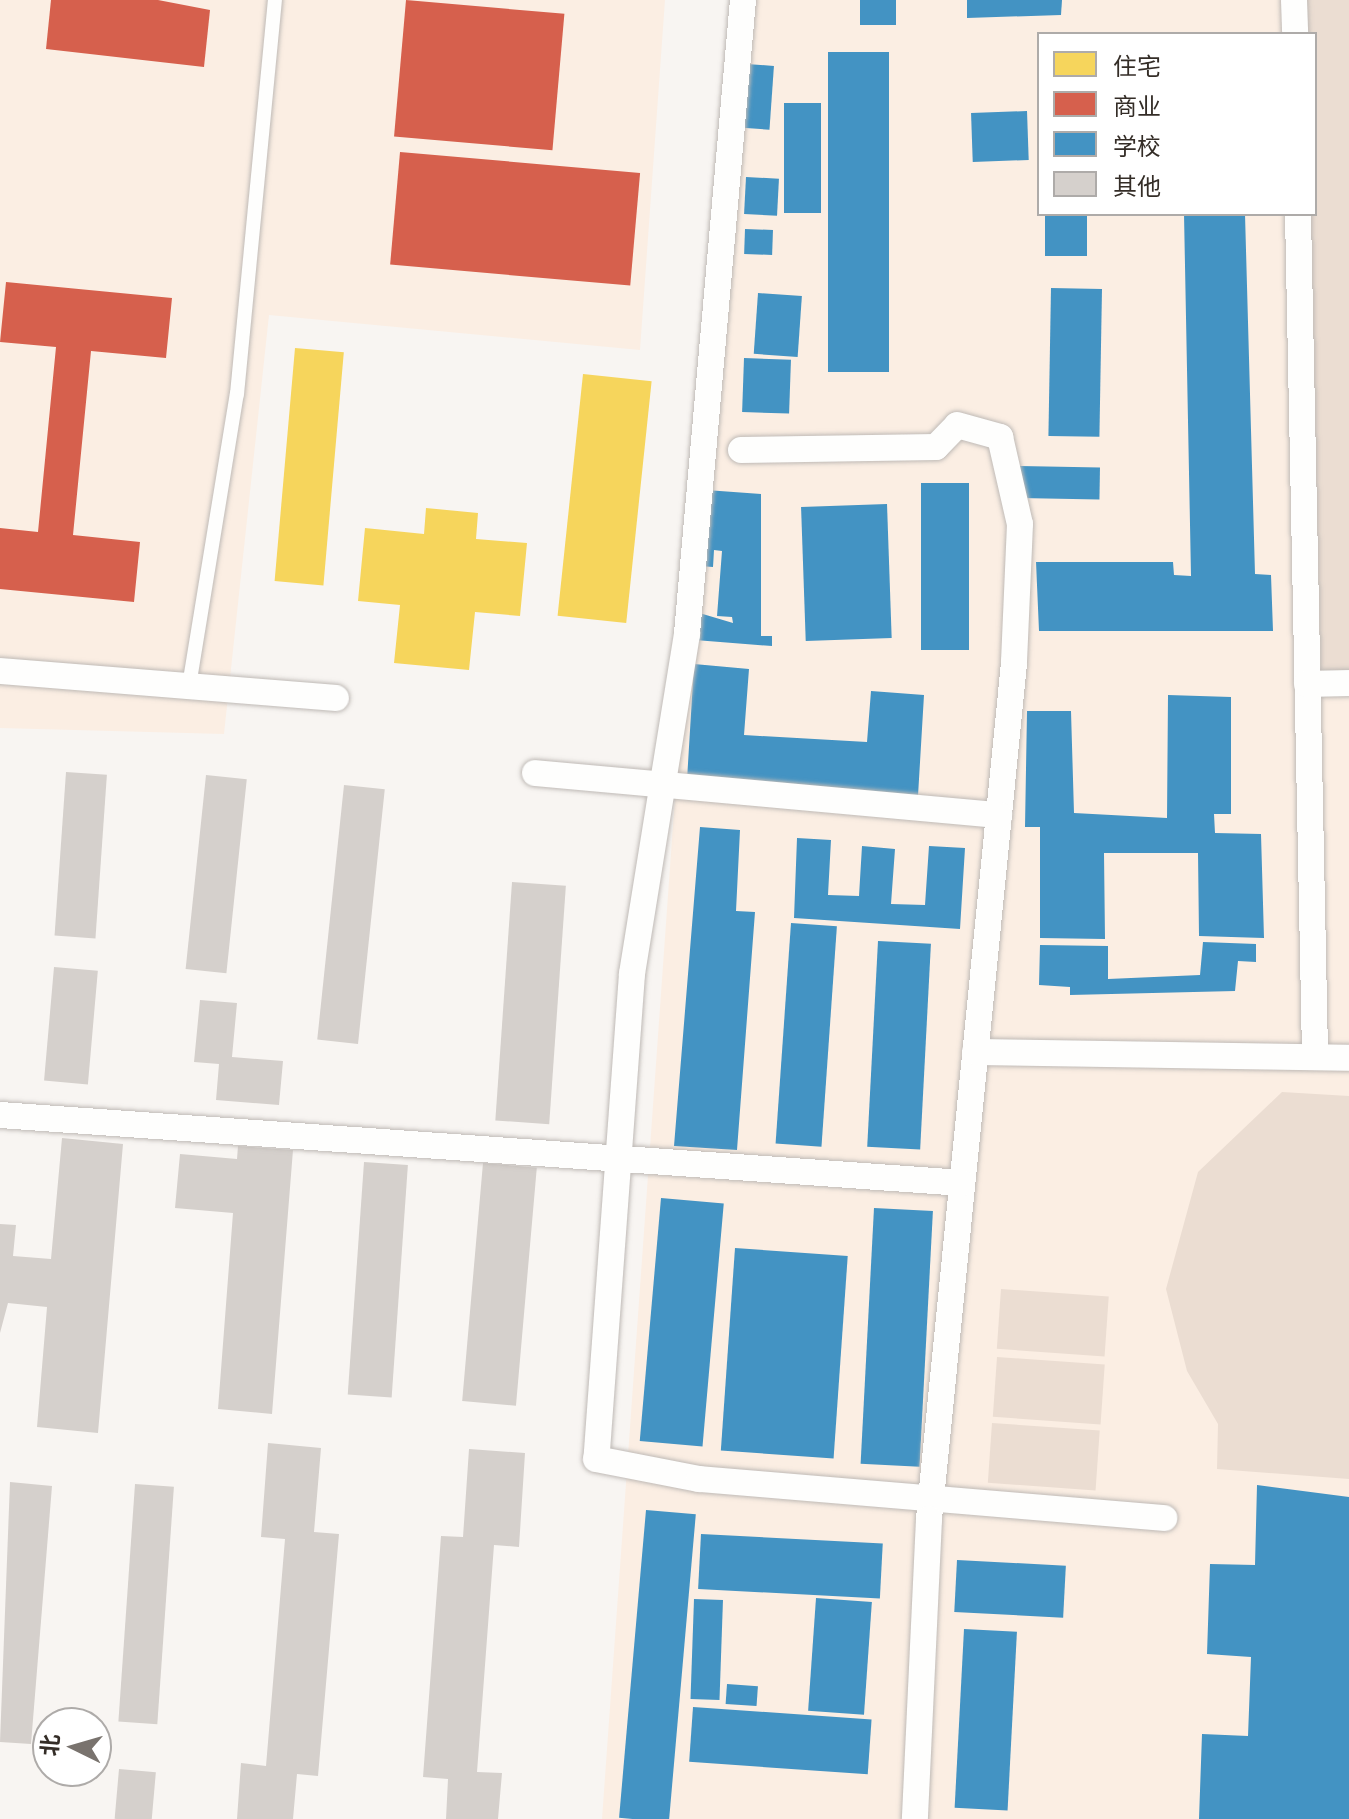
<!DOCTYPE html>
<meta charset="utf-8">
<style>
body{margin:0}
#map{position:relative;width:1349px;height:1819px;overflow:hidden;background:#f8f5f2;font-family:"PT Sans Narrow","Noto Sans SC",sans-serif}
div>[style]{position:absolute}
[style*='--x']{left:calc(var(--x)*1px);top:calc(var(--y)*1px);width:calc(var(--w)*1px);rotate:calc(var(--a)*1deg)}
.built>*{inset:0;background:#fbeee3}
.green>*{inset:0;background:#ebddd2;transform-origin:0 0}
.homes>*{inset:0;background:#f6d55c;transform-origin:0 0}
.shops>*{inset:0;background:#d6604d;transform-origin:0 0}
.schools>*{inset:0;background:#4393c3;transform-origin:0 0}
.building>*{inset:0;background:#d5d0cc;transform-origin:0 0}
.roads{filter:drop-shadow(0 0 2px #bfbab6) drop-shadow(0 0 2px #bfbab6)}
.lane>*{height:14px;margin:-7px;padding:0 7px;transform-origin:7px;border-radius:7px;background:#fefefd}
.street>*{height:26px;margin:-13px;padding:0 13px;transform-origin:13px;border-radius:13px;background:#fefefd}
span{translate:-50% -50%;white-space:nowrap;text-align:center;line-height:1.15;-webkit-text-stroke:8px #fff;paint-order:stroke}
.legend{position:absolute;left:1037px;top:32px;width:280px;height:184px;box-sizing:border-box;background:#fff;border:2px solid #aeaba9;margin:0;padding:10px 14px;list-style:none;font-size:24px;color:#342d27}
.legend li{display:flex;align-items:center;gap:16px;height:40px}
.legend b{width:40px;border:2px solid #aeaba9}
.north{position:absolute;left:32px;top:1707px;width:80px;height:80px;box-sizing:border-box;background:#fff;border:2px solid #aeaba9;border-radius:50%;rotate:275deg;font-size:22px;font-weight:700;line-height:32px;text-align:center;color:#342d27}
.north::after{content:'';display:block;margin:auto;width:28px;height:36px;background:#79736e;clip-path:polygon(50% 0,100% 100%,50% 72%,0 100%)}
</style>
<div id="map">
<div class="built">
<div style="clip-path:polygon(0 0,665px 0,640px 350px,269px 315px,224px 734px,0 728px)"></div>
<div style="clip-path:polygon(evenodd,732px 0,1349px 0,1349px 1819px,602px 1819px,732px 0,1039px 34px,1315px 34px,1315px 214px,1039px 214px,1039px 34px)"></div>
</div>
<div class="green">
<div style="clip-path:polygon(1305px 0,1349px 0,1349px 677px,1321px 678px,1310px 214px,1315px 34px,1306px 34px)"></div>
<div style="clip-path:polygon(1282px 1092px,1349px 1096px,1349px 1479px,1217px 1469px,1218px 1424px,1187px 1371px,1166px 1289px,1198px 1172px)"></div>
<div style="left:1001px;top:1289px;width:108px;height:60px;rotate:4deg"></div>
<div style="left:997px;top:1357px;width:108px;height:60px;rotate:4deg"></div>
<div style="left:992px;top:1423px;width:108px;height:60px;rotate:4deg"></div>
</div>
<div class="homes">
<div style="left:295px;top:348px;width:49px;height:234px;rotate:5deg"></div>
<div style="left:583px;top:374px;width:69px;height:243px;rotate:6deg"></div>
<div style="clip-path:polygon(426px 508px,478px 513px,476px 539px,527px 543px,520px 616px,475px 612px,469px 670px,394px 663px,400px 605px,358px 601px,365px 528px,424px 534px)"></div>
</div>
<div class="shops">
<div style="clip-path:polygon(51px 0,158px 0,210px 10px,204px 67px,46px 49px)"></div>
<div style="left:406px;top:0;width:159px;height:137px;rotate:5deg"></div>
<div style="left:400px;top:152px;width:241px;height:113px;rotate:5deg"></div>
<div style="clip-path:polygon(6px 282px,172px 298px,166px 358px,91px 351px,73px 535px,140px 542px,134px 602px,0 589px,0 528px,38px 532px,56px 347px,0 342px)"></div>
</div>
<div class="schools">
<div style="left:860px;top:0;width:36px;height:25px"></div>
<div style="clip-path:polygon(967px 0,1062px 0,1061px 15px,967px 18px)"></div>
<div style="left:828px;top:52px;width:61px;height:320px"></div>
<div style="left:747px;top:64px;width:27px;height:64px;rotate:4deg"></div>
<div style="left:784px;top:103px;width:37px;height:110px"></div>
<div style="left:1027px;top:111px;width:49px;height:56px;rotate:88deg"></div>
<div style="left:746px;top:177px;width:33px;height:37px;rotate:3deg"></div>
<div style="left:1045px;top:214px;width:42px;height:42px"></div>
<div style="clip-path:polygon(1184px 214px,1245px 214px,1255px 574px,1271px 575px,1273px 631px,1039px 631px,1036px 562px,1173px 562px,1174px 575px,1191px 576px)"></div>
<div style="left:745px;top:229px;width:28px;height:25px;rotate:2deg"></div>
<div style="left:1051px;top:288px;width:51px;height:148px;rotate:1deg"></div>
<div style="left:758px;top:293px;width:44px;height:61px;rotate:4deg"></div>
<div style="left:744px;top:358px;width:47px;height:54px;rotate:2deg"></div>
<div style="left:1020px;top:466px;width:80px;height:32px;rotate:1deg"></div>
<div style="left:921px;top:483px;width:48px;height:167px"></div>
<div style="clip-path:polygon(706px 490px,761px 494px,761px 636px,772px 636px,772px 646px,695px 640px,696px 612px,733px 623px,732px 617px,717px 616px,722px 551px,714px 550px,713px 567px,699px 566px)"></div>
<div style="left:887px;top:504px;width:134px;height:86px;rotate:88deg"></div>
<div style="clip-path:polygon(694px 664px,749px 669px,744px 735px,867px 742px,871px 691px,924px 695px,918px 796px,687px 780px)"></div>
<div style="clip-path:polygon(1168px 695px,1231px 697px,1231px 814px,1214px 814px,1215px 833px,1261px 834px,1264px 938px,1199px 936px,1198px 853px,1104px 853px,1105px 939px,1040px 938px,1040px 827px,1025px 827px,1027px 711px,1071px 711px,1074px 813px,1167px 818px)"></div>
<div style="clip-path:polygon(700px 827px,740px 830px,736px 911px,755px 912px,737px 1150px,674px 1146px)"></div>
<div style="clip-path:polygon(797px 838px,831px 840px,828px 895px,859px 896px,862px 846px,895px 849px,891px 904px,925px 905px,929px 846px,965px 848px,960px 929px,794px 918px)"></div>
<div style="left:791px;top:923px;width:46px;height:221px;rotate:4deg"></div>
<div style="left:878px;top:941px;width:53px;height:206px;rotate:3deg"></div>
<div style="clip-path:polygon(1203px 942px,1256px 944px,1256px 962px,1238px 961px,1235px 991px,1070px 995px,1070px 987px,1039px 985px,1040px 945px,1108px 946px,1108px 979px,1200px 975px)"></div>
<div style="left:661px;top:1198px;width:63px;height:244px;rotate:5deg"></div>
<div style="left:874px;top:1208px;width:59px;height:256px;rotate:3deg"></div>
<div style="left:735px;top:1248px;width:113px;height:203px;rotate:4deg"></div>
<div style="clip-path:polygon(1257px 1485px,1349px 1497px,1349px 1819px,1199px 1819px,1202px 1734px,1248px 1736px,1251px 1657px,1207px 1654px,1210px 1564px,1255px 1565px)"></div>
<div style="left:646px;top:1510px;width:50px;height:309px;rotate:5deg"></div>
<div style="left:701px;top:1534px;width:182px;height:55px;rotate:3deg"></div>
<div style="left:957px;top:1560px;width:109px;height:52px;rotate:3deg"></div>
<div style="left:816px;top:1598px;width:56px;height:113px;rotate:4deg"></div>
<div style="left:694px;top:1599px;width:29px;height:100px;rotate:2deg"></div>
<div style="left:964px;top:1629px;width:53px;height:179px;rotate:3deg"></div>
<div style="left:727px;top:1684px;width:31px;height:20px;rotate:4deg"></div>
<div style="left:693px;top:1707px;width:179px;height:55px;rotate:4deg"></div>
</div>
<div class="building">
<div style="left:66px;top:772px;width:41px;height:164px;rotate:4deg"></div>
<div style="left:206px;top:775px;width:41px;height:195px;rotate:6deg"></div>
<div style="left:344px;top:785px;width:41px;height:256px;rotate:6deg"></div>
<div style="left:512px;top:882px;width:54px;height:239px;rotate:4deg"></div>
<div style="left:54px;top:967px;width:44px;height:114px;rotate:5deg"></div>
<div style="clip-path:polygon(200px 1000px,237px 1003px,232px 1057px,283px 1061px,279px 1105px,216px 1100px,219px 1064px,194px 1062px)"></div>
<div style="clip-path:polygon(62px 1138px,123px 1144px,98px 1433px,37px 1427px,47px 1307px,8px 1303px,0 1333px,0 1224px,16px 1225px,13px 1256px,51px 1259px)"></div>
<div style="clip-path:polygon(238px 1146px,293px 1150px,272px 1414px,218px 1409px,233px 1213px,175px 1208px,180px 1154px,237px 1159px)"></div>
<div style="left:364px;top:1162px;width:44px;height:233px;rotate:4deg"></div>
<div style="left:483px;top:1163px;width:54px;height:239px;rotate:5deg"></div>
<div style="clip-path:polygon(268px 1443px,321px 1448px,314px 1532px,339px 1534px,318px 1776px,297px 1774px,293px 1819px,237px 1819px,241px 1763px,266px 1766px,285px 1539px,261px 1537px)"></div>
<div style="clip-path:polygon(469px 1449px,525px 1453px,519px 1547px,494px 1545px,477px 1772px,502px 1773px,498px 1819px,446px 1819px,448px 1779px,423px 1777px,441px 1536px,463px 1537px)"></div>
<div style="clip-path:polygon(10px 1482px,52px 1486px,31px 1744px,0 1742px)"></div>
<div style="left:135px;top:1484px;width:39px;height:238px;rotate:4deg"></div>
<div style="left:119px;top:1769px;width:37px;height:50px;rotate:5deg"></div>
</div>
<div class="roads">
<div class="lane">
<div style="--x:189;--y:686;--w:296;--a:-80.7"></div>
<div style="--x:237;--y:394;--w:396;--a:-84.5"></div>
</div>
<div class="street">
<div style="--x:743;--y:0;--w:636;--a:95.05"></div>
<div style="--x:687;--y:634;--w:344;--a:99.2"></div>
<div style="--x:632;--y:974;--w:486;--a:94.2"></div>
<div style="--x:596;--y:1459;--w:105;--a:11"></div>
<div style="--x:699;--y:1479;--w:467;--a:4.8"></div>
<div style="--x:1294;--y:0;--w:34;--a:88"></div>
<div style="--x:1298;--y:214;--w:841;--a:88.84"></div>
<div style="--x:741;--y:450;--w:195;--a:-0.9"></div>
<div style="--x:936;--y:447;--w:30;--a:-46"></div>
<div style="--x:957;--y:425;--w:45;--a:15.6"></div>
<div style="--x:1000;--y:437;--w:89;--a:77.1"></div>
<div style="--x:1020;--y:524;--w:139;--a:92.5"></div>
<div style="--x:1014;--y:663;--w:860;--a:95.67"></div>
<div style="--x:929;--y:1519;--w:300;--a:92.7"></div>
<div style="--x:0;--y:671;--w:337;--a:4.6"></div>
<div style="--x:1307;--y:684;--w:42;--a:-1.4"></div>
<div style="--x:535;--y:773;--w:466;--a:5.2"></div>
<div style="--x:975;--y:1052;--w:374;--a:0.9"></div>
<div style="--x:0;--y:1115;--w:964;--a:4.04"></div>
</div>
</div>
<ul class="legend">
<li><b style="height:22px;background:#f6d55c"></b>住宅</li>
<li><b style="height:22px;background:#d6604d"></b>商业</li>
<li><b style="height:22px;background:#4393c3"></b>学校</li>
<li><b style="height:22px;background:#d5d0cc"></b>其他</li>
</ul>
<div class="north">北</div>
</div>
